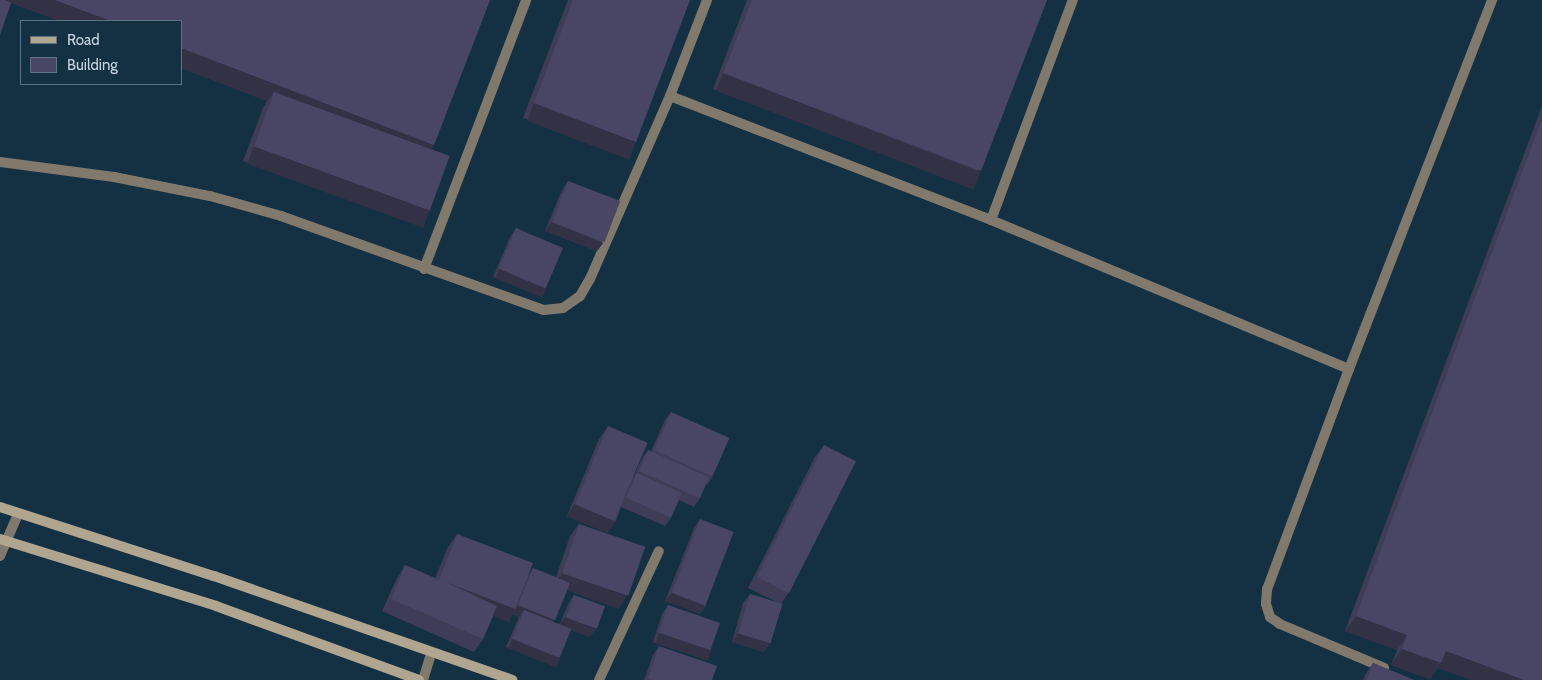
<!DOCTYPE html>
<style>
body{margin:0}
#map{position:relative;width:1542px;height:680px;overflow:hidden;background:#143144;font-family:Cabin,sans-serif}
div>[style]{position:absolute}
[style*='--x']{left:calc(var(--x)*1px);top:calc(var(--y)*1px);width:calc(var(--w)*1px);rotate:calc(var(--a)*1deg)}
.lane>*{height:10px;margin:-5px;padding:0 5px;transform-origin:5px;border-radius:5px;background:#817a6c}
.street>*{height:10px;margin:-5px;padding:0 5px;transform-origin:5px;border-radius:5px;background:#817a6c}
.secondary>*{height:10px;margin:-5px;padding:0 5px;transform-origin:5px;border-radius:5px;background:#b0a58e}
.wall>*{inset:0;background:#3e3c56}
.shaded-wall>*{inset:0;background:#323146;transform-origin:0 0}
.building>*{inset:0;background:#484664;transform-origin:0 0}
span{translate:-50% -50%;white-space:nowrap;text-align:center;line-height:1.15;-webkit-text-stroke:5px #143144;paint-order:stroke}
.legend{position:absolute;left:20px;top:20px;width:162px;height:65px;box-sizing:border-box;background:#143144;border:1px solid #5b7383;margin:0;padding:6px 9px;list-style:none;font-size:15px;color:#c6d6e2}
.legend li{display:flex;align-items:center;gap:10px;height:25px}
.legend b{width:25px;border:1px solid #5b7383}
</style>
<div id="map">
<div class="lane">
<div style="--x:670;--y:96;--w:344;--a:21.1"></div>
<div style="--x:991;--y:220;--w:388;--a:22.6"></div>
<div style="--x:1349;--y:369;--w:396;--a:-68.8"></div>
<div style="--x:0;--y:162;--w:115;--a:7.5"></div>
<div style="--x:114;--y:177;--w:98;--a:11.2"></div>
<div style="--x:210;--y:196;--w:74;--a:15.7"></div>
<div style="--x:281;--y:216;--w:279;--a:19.7"></div>
<div style="--x:544;--y:310;--w:19;--a:-6"></div>
<div style="--x:563;--y:308;--w:21;--a:-35"></div>
<div style="--x:580;--y:296;--w:20;--a:-60"></div>
<div style="--x:590;--y:279;--w:200;--a:-66.4"></div>
<div style="--x:670;--y:96;--w:103;--a:-68.9"></div>
<div style="--x:991;--y:220;--w:235;--a:-69.6"></div>
<div style="--x:424;--y:269;--w:288;--a:-69.2"></div>
<div style="--x:1349;--y:369;--w:235;--a:110.4"></div>
<div style="--x:1267;--y:589;--w:15;--a:94"></div>
<div style="--x:1266;--y:604;--w:14;--a:73"></div>
<div style="--x:1270;--y:617;--w:12;--a:35"></div>
<div style="--x:1280;--y:624;--w:113;--a:22.9"></div>
<div style="--x:0;--y:556;--w:46;--a:-66.8"></div>
</div>
<div class="street">
<div style="--x:423;--y:680;--w:28;--a:-73"></div>
<div style="--x:599;--y:680;--w:142;--a:-65.1"></div>
</div>
<div class="secondary">
<div style="--x:0;--y:507;--w:225;--a:17.9"></div>
<div style="--x:214;--y:576;--w:316;--a:19.2"></div>
<div style="--x:0;--y:539;--w:226;--a:17.2"></div>
<div style="--x:216;--y:606;--w:216;--a:20"></div>
</div>
<div class="wall">
<div style="clip-path:polygon(0 0,490px 0,434px 145px,431px 149px,420px 225px,243px 161px,263px 108px,267px 101px,181px 68px,181px 21px,60px 21px,11px 3px)"></div>
<div style="clip-path:polygon(568px 0,690px 0,625px 157px,523px 118px)"></div>
<div style="clip-path:polygon(747px 0,1047px 0,971px 186px,713px 89px)"></div>
<div style="clip-path:polygon(1542px 106px,1542px 680px,1472px 680px,1438px 668px,1430px 679px,1391px 665px,1397px 650px,1345px 631px)"></div>
<div style="clip-path:polygon(568px 181px,603px 243px,597px 251px,545px 231px,562px 190px)"></div>
<div style="clip-path:polygon(516px 228px,540px 296px,493px 277px,510px 237px)"></div>
<div style="clip-path:polygon(671px 412px,713px 476px,707px 485px,706px 484px,700px 498px,694px 507px,679px 500px,671px 518px,665px 526px,621px 507px,616px 521px,607px 533px,567px 516px,599px 439px,608px 426px,633px 478px,642px 458px,648px 450px,651px 451px,665px 420px)"></div>
<div style="clip-path:polygon(824px 445px,789px 592px,781px 604px,770px 643px,764px 652px,732px 642px,743px 603px,750px 594px,777px 602px,748px 588px,815px 457px)"></div>
<div style="clip-path:polygon(700px 519px,706px 606px,700px 614px,665px 601px,694px 528px)"></div>
<div style="clip-path:polygon(579px 524px,619px 609px,567px 590px,553px 622px,560px 624px,568px 604px,574px 595px,590px 637px,571px 630px,554px 666px,506px 647px,519px 617px,512px 614px,512px 613px,507px 621px,493px 616px,483px 639px,474px 652px,382px 611px,397px 578px,405px 565px,435px 578px,448px 547px,457px 534px,528px 575px,533px 568px,556px 577px,570px 536px)"></div>
<div style="clip-path:polygon(668px 605px,711px 650px,705px 659px,653px 642px,662px 614px)"></div>
<div style="clip-path:polygon(659px 646px,712px 680px,644px 680px,653px 655px)"></div>
<div style="clip-path:polygon(1373px 663px,1414px 680px,1363px 680px,1365px 675px)"></div>
</div>
<div class="shaded-wall">
<div style="clip-path:polygon(4px 0,55px 0,111px 21px,60px 21px)"></div>
<div style="clip-path:polygon(181px 48px,434px 145px,423px 161px,274px 92px,267px 101px,181px 68px)"></div>
<div style="left:723px;top:73px;width:276px;height:19px;rotate:21deg"></div>
<div style="left:534px;top:103px;width:109px;height:19px;rotate:21deg"></div>
<div style="left:254px;top:146px;width:187px;height:19px;rotate:20deg"></div>
<div style="clip-path:polygon(551px 222px,603px 243px,597px 251px,545px 231px)"></div>
<div style="left:499px;top:269px;width:51px;height:10px;rotate:22deg"></div>
<div style="clip-path:polygon(575px 504px,616px 521px,607px 533px,567px 516px)"></div>
<div style="clip-path:polygon(562px 573px,627px 596px,619px 609px,553px 585px)"></div>
<div style="left:446px;top:582px;width:74px;height:15px;rotate:21deg"></div>
<div style="clip-path:polygon(672px 593px,706px 606px,700px 614px,665px 601px)"></div>
<div style="clip-path:polygon(518px 605px,554px 620px,548px 629px,524px 610px,519px 617px,512px 614px)"></div>
<div style="clip-path:polygon(1356px 616px,1407px 635px,1397px 650px,1345px 631px)"></div>
<div style="clip-path:polygon(565px 617px,596px 629px,590px 637px,559px 626px)"></div>
<div style="left:659px;top:633px;width:55px;height:11px;rotate:18deg"></div>
<div style="clip-path:polygon(738px 633px,770px 643px,764px 652px,732px 642px)"></div>
<div style="left:512px;top:639px;width:52px;height:10px;rotate:22deg"></div>
<div style="clip-path:polygon(1402px 649px,1446px 651px,1524px 680px,1472px 680px,1438px 668px,1430px 679px,1391px 665px)"></div>
</div>
<div class="building">
<div style="clip-path:polygon(0 0,5px 0,11px 3px,0 35px)"></div>
<div style="clip-path:polygon(55px 0,490px 0,434px 145px,181px 48px,181px 21px,111px 21px)"></div>
<div style="clip-path:polygon(573px 0,690px 0,636px 142px,534px 103px)"></div>
<div style="clip-path:polygon(752px 0,1047px 0,981px 171px,723px 73px)"></div>
<div style="left:274px;top:92px;width:187px;height:58px;rotate:20deg"></div>
<div style="clip-path:polygon(1542px 119px,1542px 680px,1524px 680px,1446px 651px,1441px 663px,1402px 649px,1407px 635px,1356px 616px)"></div>
<div style="left:568px;top:181px;width:56px;height:44px;rotate:21deg"></div>
<div style="left:516px;top:228px;width:51px;height:44px;rotate:23deg"></div>
<div style="left:671px;top:412px;width:64px;height:42px;rotate:24deg"></div>
<div style="left:608px;top:426px;width:43px;height:85px;rotate:23deg"></div>
<div style="left:824px;top:445px;width:36px;height:148px;rotate:27deg"></div>
<div style="left:648px;top:450px;width:67px;height:23px;rotate:24deg"></div>
<div style="left:637px;top:473px;width:49px;height:27px;rotate:24deg"></div>
<div style="left:700px;top:519px;width:36px;height:79px;rotate:21deg"></div>
<div style="left:579px;top:524px;width:70px;height:52px;rotate:19deg"></div>
<div style="clip-path:polygon(457px 534px,533px 563px,515px 609px,446px 582px,497px 606px,483px 639px,391px 599px,405px 565px,439px 580px)"></div>
<div style="left:533px;top:568px;width:40px;height:40px;rotate:22deg"></div>
<div style="left:750px;top:594px;width:34px;height:41px;rotate:17deg"></div>
<div style="left:574px;top:595px;width:33px;height:24px;rotate:20deg"></div>
<div style="left:668px;top:605px;width:55px;height:29px;rotate:19deg"></div>
<div style="left:524px;top:610px;width:51px;height:31px;rotate:22deg"></div>
<div style="clip-path:polygon(659px 646px,717px 666px,712px 680px,652px 680px,648px 678px)"></div>
<div style="clip-path:polygon(1373px 663px,1414px 680px,1366px 680px)"></div>
</div>
<ul class="legend">
<li><b style="height:6px;background:#b0a58e"></b>Road</li>
<li><b style="height:14px;background:#484664"></b>Building</li>
</ul>
</div>
